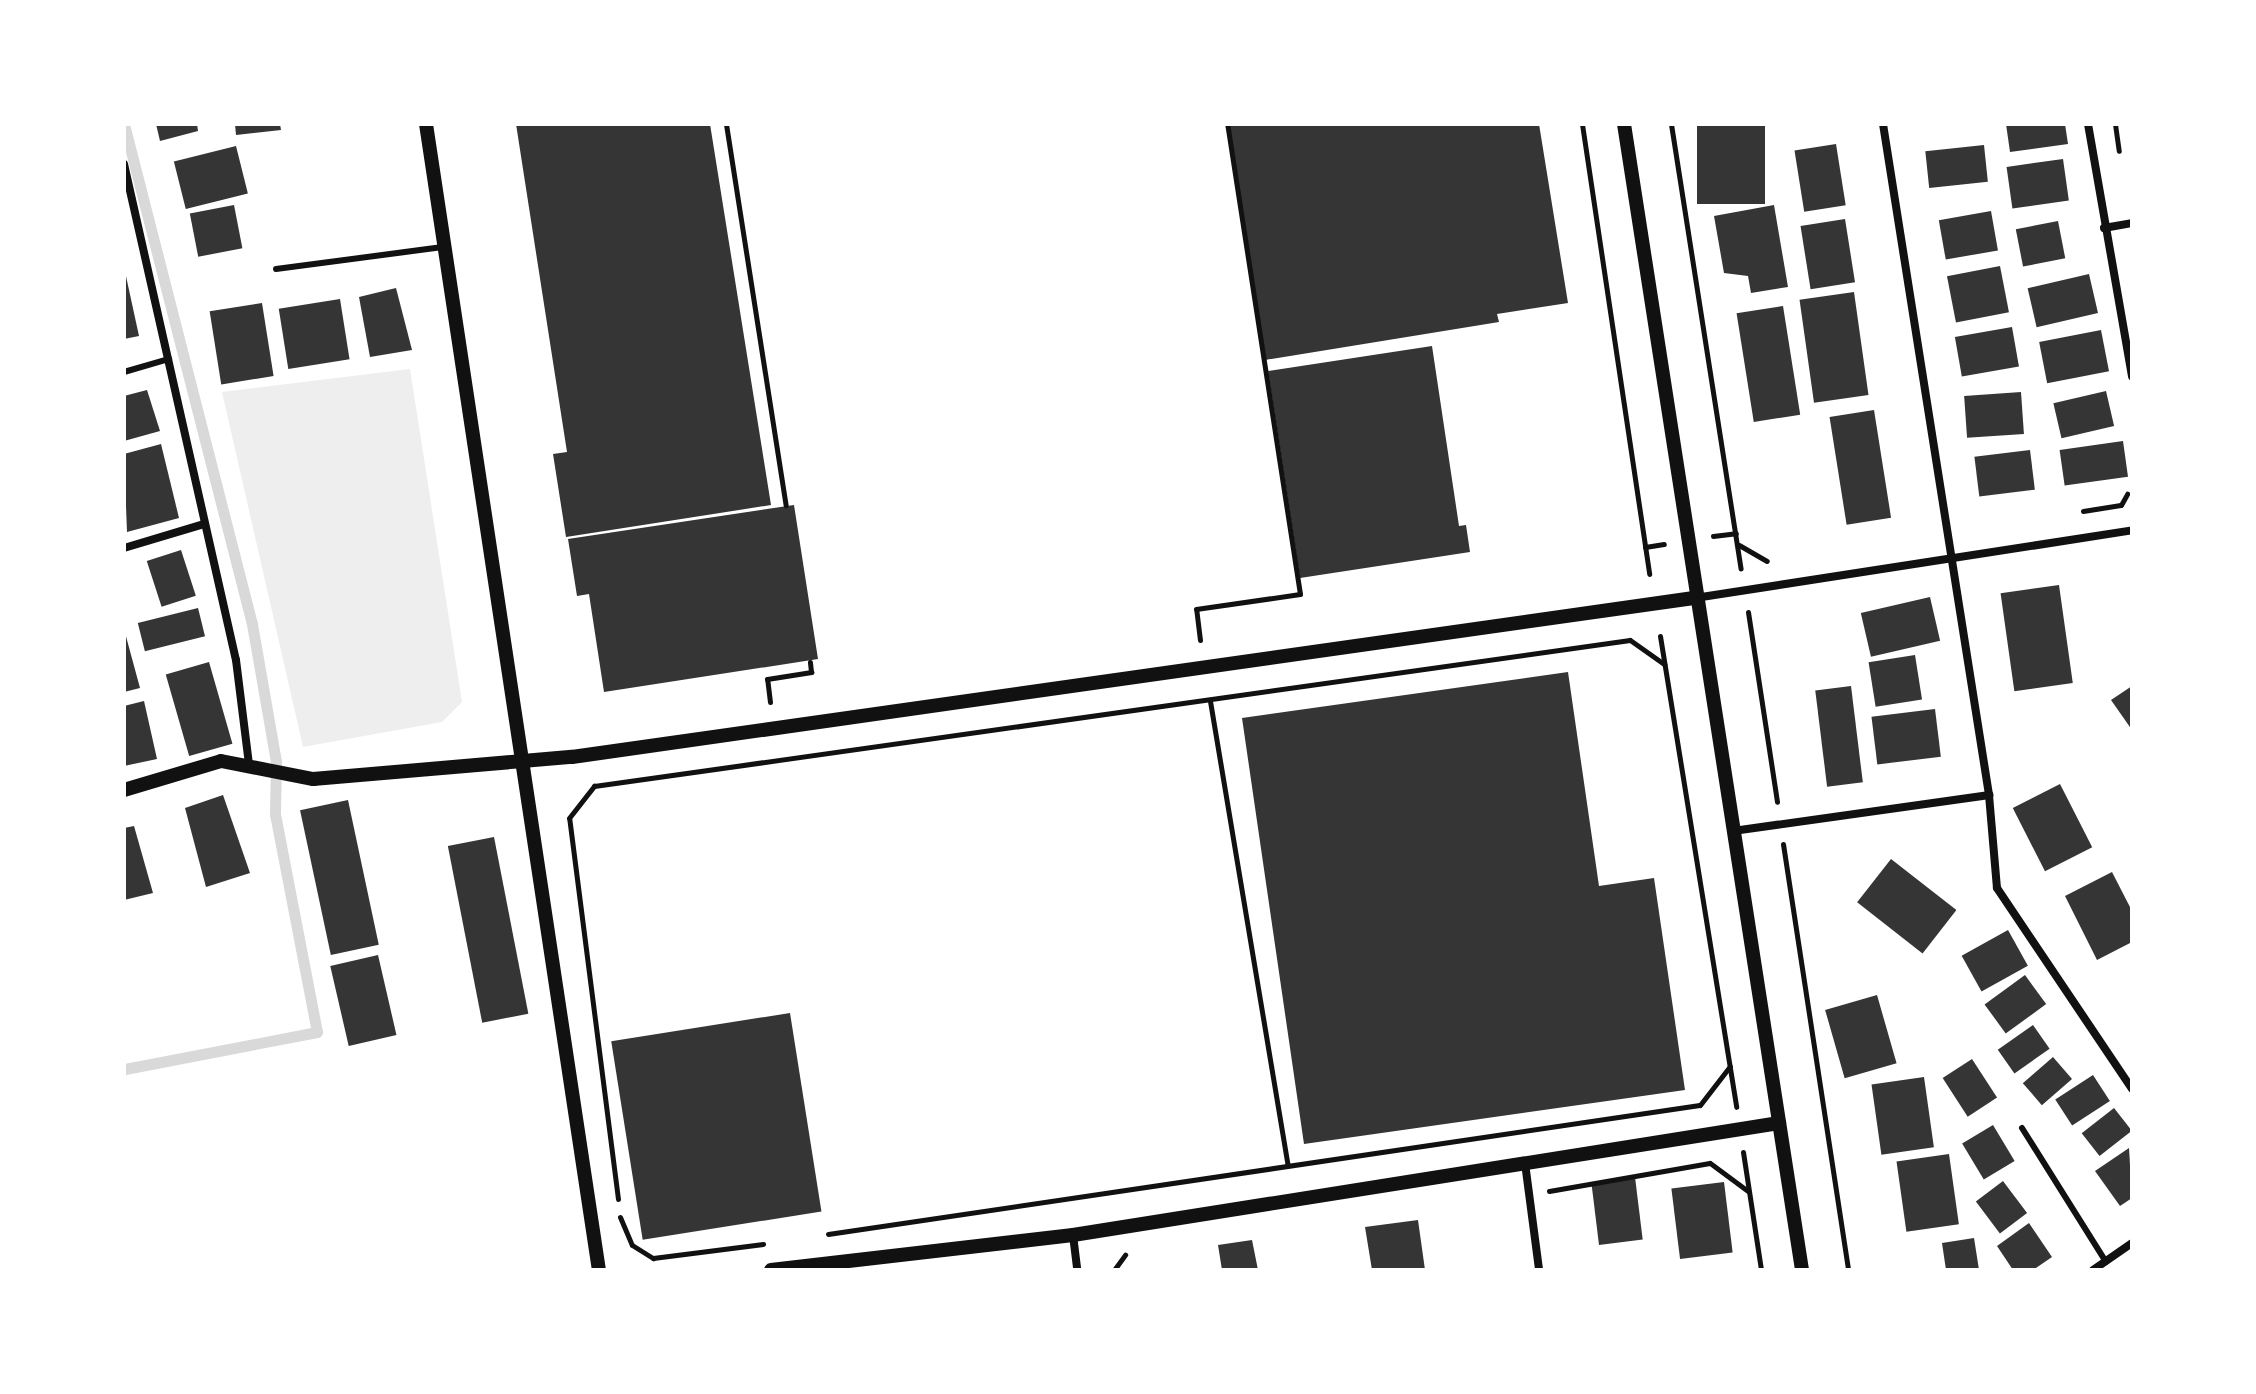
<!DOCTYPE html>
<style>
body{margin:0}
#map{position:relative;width:2256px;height:1394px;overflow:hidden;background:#fff;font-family:"Sofia Sans Condensed",sans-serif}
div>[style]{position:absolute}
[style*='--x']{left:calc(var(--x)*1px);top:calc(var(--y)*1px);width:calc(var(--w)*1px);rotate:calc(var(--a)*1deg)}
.green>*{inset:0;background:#eee}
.stream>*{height:11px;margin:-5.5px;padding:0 5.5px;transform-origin:5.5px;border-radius:5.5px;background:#d9d9d9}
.building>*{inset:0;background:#353535;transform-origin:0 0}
.path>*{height:5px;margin:-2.5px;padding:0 2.5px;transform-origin:2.5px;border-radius:2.5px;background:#111}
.service>*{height:6px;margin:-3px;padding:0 3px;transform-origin:3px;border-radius:3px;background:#111}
.minor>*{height:8px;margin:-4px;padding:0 4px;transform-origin:4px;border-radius:4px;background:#111}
.tertiary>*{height:14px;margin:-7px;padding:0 7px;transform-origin:7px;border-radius:7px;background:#111}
span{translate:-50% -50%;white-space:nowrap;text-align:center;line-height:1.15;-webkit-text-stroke:8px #fff;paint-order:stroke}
.frame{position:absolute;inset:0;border:126px solid #fff;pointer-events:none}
</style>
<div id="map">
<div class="green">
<div style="clip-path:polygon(410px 369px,462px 702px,442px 722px,303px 747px,222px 392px)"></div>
</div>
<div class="stream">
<div style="--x:124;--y:124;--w:516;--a:75.64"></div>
<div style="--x:252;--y:624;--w:139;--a:80.1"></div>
<div style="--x:276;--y:761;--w:53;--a:91.1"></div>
<div style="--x:275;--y:814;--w:222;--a:79.1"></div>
<div style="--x:317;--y:1032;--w:197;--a:169.1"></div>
</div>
<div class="building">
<div style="clip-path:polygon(156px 124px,197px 124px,198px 131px,160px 141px)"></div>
<div style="clip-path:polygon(235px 124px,280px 124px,281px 130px,236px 135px)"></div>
<div style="clip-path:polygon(516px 124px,710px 124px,771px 505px,566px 537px,553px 454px,567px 452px)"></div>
<div style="clip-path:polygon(1229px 124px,1539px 124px,1568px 303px,1497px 314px,1499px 322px,1265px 360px)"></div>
<div style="left:1697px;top:124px;width:68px;height:80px"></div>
<div style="clip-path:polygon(2006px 124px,2065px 124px,2068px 144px,2010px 152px)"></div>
<div style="left:1836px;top:144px;width:62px;height:42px;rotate:81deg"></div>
<div style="left:1984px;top:145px;width:37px;height:59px;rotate:84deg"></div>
<div style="left:236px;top:146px;width:49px;height:64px;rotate:76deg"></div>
<div style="left:2063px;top:159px;width:42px;height:57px;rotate:82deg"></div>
<div style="left:234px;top:205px;width:44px;height:45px;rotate:79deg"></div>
<div style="clip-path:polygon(1774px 205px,1788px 287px,1751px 293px,1748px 276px,1724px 273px,1714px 216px)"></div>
<div style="left:1991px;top:211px;width:40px;height:53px;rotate:80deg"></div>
<div style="left:1845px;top:219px;width:64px;height:45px;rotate:81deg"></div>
<div style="left:2058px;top:221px;width:38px;height:43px;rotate:79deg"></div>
<div style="left:2000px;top:266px;width:47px;height:54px;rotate:79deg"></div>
<div style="clip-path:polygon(124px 267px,139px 336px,124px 339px)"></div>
<div style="left:2089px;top:274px;width:40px;height:63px;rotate:77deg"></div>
<div style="clip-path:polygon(396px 288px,412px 350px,370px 357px,359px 297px)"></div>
<div style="left:1854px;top:292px;width:104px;height:55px;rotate:82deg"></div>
<div style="left:340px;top:299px;width:61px;height:62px;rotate:81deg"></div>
<div style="left:262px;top:303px;width:74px;height:53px;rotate:81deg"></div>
<div style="left:1783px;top:306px;width:110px;height:47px;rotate:81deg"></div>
<div style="left:2012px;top:327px;width:40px;height:58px;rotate:80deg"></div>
<div style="left:2101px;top:330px;width:42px;height:63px;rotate:79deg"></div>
<div style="clip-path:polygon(1432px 346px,1459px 526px,1466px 525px,1470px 552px,1300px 578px,1268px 371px)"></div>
<div style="clip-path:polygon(147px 390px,160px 431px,124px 441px,124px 396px)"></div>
<div style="left:2106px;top:391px;width:36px;height:54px;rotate:77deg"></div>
<div style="left:2021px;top:392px;width:42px;height:57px;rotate:86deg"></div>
<div style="left:1874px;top:410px;width:109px;height:45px;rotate:81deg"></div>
<div style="left:2123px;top:441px;width:36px;height:64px;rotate:82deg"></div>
<div style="clip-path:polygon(161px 444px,179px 518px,127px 532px,124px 454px)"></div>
<div style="left:2030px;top:450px;width:40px;height:56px;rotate:83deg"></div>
<div style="clip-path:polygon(794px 505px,818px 659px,604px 692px,589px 594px,577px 596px,568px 539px)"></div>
<div style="left:181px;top:550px;width:48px;height:36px;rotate:72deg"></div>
<div style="left:2059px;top:585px;width:99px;height:59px;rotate:82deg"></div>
<div style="left:1930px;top:597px;width:45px;height:71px;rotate:77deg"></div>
<div style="left:198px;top:608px;width:29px;height:62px;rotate:76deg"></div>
<div style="clip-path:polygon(124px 629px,140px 688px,124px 692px)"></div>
<div style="left:1915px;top:655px;width:45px;height:47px;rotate:81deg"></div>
<div style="left:209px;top:662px;width:85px;height:45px;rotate:74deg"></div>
<div style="clip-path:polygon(1568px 672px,1599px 886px,1654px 878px,1685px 1090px,1304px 1144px,1242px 718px)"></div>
<div style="left:1851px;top:686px;width:97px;height:36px;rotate:83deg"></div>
<div style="clip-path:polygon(2132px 686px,2132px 730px,2111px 700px)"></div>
<div style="clip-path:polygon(144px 701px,157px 759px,124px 766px,124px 706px)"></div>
<div style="left:1935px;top:709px;width:48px;height:64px;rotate:83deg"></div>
<div style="left:2060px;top:784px;width:71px;height:53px;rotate:63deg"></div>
<div style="clip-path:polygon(223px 795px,250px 873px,206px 887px,185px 808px)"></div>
<div style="left:348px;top:800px;width:148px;height:49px;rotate:78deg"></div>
<div style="clip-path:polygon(134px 826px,153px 893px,124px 900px,124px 828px)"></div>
<div style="left:494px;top:837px;width:180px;height:47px;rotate:79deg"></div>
<div style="left:1891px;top:859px;width:83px;height:55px;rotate:38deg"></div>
<div style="clip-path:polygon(2112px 872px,2132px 911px,2132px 942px,2097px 960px,2065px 896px)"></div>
<div style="left:2008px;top:930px;width:41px;height:53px;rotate:61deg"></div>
<div style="left:378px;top:955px;width:82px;height:49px;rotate:77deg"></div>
<div style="left:2025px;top:975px;width:36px;height:50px;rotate:54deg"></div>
<div style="left:1877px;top:995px;width:71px;height:54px;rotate:74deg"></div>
<div style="left:790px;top:1013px;width:201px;height:181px;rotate:81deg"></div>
<div style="left:2033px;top:1025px;width:29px;height:43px;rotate:55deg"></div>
<div style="left:2053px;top:1057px;width:29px;height:40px;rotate:49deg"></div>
<div style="left:1972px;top:1059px;width:46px;height:35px;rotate:57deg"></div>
<div style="left:2093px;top:1075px;width:31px;height:45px;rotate:57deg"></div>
<div style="left:1924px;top:1077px;width:71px;height:53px;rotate:82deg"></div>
<div style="left:2114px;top:1108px;width:29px;height:41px;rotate:52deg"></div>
<div style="left:1993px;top:1125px;width:42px;height:36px;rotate:59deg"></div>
<div style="clip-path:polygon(2129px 1148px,2132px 1198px,2120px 1206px,2095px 1171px)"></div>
<div style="left:1949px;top:1154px;width:71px;height:53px;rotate:82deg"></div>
<div style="left:1635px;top:1177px;width:63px;height:44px;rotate:83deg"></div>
<div style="left:2003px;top:1181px;width:40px;height:34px;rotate:53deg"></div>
<div style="left:1724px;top:1182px;width:71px;height:53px;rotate:83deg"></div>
<div style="clip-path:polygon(1418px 1220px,1425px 1270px,1372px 1270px,1365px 1227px)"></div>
<div style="clip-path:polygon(2029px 1223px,2052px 1257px,2033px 1270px,2013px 1270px,1997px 1246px)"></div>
<div style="clip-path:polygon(1974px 1238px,1979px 1270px,1946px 1270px,1942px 1243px)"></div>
<div style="clip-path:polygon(1252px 1240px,1258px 1270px,1222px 1270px,1218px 1245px)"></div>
</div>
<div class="path">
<div style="--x:726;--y:124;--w:386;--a:81.1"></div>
<div style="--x:1582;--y:124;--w:455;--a:81.5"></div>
<div style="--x:1671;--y:124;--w:450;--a:81.1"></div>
<div style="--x:2115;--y:124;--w:27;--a:82"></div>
<div style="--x:2083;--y:511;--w:38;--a:-9"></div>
<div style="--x:2121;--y:505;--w:13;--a:-61"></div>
<div style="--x:1713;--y:536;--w:23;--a:-7"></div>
<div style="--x:1739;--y:545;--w:32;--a:30"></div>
<div style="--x:1645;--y:547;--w:19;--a:-9"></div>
<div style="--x:1748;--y:612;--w:192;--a:81.3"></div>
<div style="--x:1660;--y:636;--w:477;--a:80.8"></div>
<div style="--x:1200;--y:640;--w:31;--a:-97"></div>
<div style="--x:1196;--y:609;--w:105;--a:-8.2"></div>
<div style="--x:1300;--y:594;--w:476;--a:-98.8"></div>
<div style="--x:1210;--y:701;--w:471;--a:80.5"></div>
<div style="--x:770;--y:702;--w:23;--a:-97"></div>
<div style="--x:767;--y:679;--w:45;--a:-9"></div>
<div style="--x:811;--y:672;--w:10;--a:-96"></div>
<div style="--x:1783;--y:844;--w:431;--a:81.3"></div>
<div style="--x:1743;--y:1152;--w:119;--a:81.3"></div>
<div style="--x:1549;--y:1191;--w:163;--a:-9.9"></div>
<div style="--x:1710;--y:1163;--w:47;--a:36.4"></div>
<div style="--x:618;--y:1199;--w:384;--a:-97.3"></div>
<div style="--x:569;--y:818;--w:41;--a:-52"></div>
<div style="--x:594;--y:786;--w:1046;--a:-8.02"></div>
<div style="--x:1630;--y:640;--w:42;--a:35.2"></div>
<div style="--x:620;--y:1217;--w:30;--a:67"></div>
<div style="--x:632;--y:1245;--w:25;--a:32"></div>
<div style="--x:653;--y:1258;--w:111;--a:-7.3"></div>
<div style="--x:828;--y:1234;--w:881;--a:-8.42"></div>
<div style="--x:1700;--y:1105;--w:49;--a:-52.4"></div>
<div style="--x:1114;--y:1270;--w:19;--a:-54"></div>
</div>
<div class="service">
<div style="--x:276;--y:269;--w:168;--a:-7.5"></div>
<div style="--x:124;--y:372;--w:47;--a:-16.1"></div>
<div style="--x:2022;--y:1128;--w:158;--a:57.9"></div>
</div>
<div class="minor">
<div style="--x:1883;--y:124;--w:679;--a:81.02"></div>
<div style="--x:2088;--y:124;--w:256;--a:80.1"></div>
<div style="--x:124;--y:164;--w:508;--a:77.28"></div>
<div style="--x:236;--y:660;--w:105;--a:82.9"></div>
<div style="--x:2104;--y:228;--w:28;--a:-10"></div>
<div style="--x:124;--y:548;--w:84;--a:-16.7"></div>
<div style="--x:1695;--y:598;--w:442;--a:-8.8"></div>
<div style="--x:1733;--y:831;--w:259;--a:-8"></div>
<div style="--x:1989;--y:795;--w:93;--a:85.1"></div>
<div style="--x:1997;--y:888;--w:242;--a:56.1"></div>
<div style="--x:1525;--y:1163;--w:108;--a:82.5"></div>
<div style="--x:1073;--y:1235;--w:35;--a:83"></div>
<div style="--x:2093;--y:1270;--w:47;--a:-34.7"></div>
</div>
<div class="tertiary">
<div style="--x:426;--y:124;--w:1159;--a:81.42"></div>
<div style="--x:1624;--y:124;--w:1160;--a:81.17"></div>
<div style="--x:124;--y:790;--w:101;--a:-16.6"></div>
<div style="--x:221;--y:761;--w:94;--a:11.1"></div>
<div style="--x:313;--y:779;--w:260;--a:-4.9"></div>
<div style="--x:572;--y:757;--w:1133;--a:-8.07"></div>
<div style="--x:771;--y:1270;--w:304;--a:-6.6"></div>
<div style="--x:1073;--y:1235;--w:715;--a:-9.01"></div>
</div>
<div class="frame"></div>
</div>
